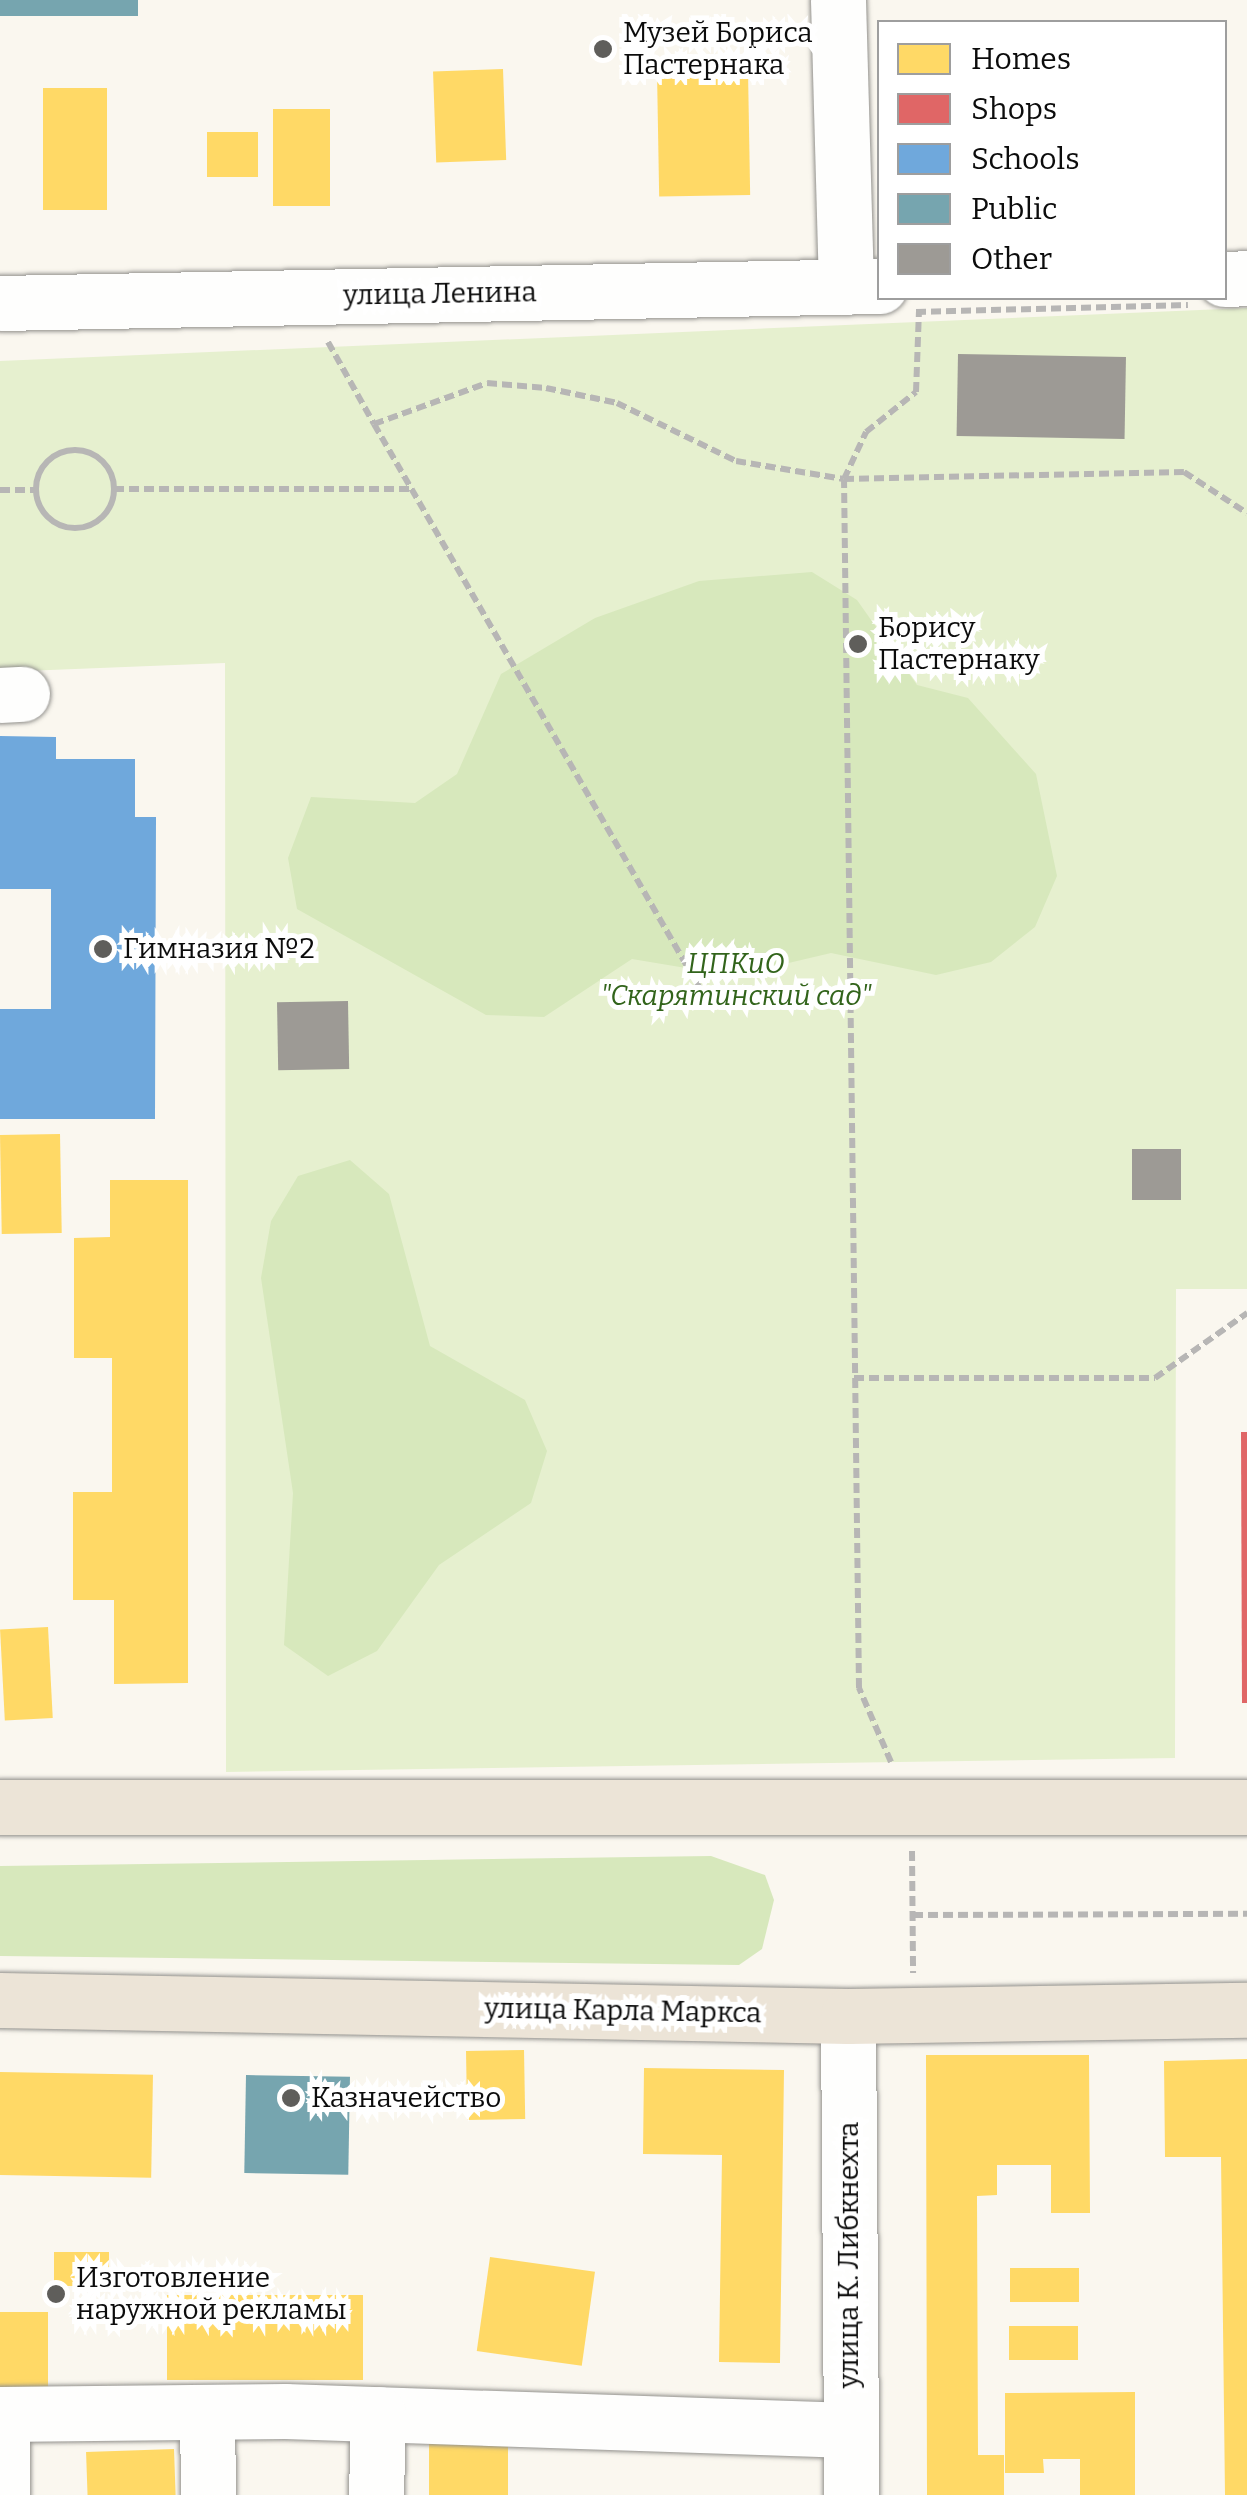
<!DOCTYPE html>
<meta charset="utf-8">
<style>
body{margin:0}
#map{position:relative;width:1247px;height:2495px;overflow:hidden;background:#faf7ef;font-family:Bitter,serif}
div>[style]{position:absolute}
[style*='--x']{left:calc(var(--x)*1px);top:calc(var(--y)*1px);width:calc(var(--w)*1px);rotate:calc(var(--a)*1deg)}
.green>*{inset:0;background:#e6f0cf}
.forest>*{inset:0;background:#d7e8bc}
.homes>*{inset:0;background:#ffd966;transform-origin:0 0}
.shops>*{inset:0;background:#e06666}
.schools>*{inset:0;background:#6fa8dc}
.public>*{inset:0;background:#76a5af;transform-origin:0 0}
.building>*{inset:0;background:#9d9a95;transform-origin:0 0}
.path>*{height:6px;margin-top:-3px;transform-origin:0;background:repeating-linear-gradient(90deg,#b7b6b5 0 10px,transparent 0 15px)}
.path>.ring{margin:-3px;padding:0;box-sizing:content-box;background:none;border:6px solid #b7b6b5;border-radius:50%}
.roads{filter:drop-shadow(0 0 2px #93928e) drop-shadow(0 0 2px #93928e)}
.minor>*{height:55px;margin:-27.5px;padding:0 27.5px;transform-origin:27.5px;border-radius:27.5px;background:#fefefd}
.major>*{height:55px;margin:-27.5px;padding:0 27.5px;transform-origin:27.5px;border-radius:27.5px;background:#ece4d7}
.dots>*{width:28px;height:28px;translate:-50% -50%;box-sizing:border-box;border:5px solid #fff;border-radius:50%}
span{translate:-50% -50%;white-space:nowrap;text-align:center;line-height:1.15;-webkit-text-stroke:10px #fff;paint-order:stroke}
.poi-label{font-size:28px;color:#0c0c0c}
.left{translate:0 -50%;text-align:left}
.street-label{font-size:28px;color:#0c0c0c}
.park-label{font-size:28px;color:#32641b;font-style:italic}
.legend{position:absolute;left:877px;top:20px;width:350px;height:280px;box-sizing:border-box;background:#fff;border:2px solid #9e9e9e;margin:0;padding:12px 18px;list-style:none;font-size:30px;color:#0c0c0c}
.legend li{display:flex;align-items:center;gap:20px;height:50px}
.legend b{width:50px;border:2px solid #9e9e9e}
</style>
<div id="map">
<div class="green">
<div style="clip-path:polygon(1247px 308px,1247px 1289px,1176px 1289px,1175px 1758px,226px 1772px,225px 663px,0 672px,0 361px)"></div>
</div>
<div class="forest">
<div style="clip-path:polygon(812px 572px,857px 600px,917px 685px,968px 698px,1036px 774px,1057px 876px,1035px 927px,991px 962px,936px 975px,831px 953px,734px 976px,632px 959px,544px 1017px,486px 1015px,297px 909px,288px 858px,311px 797px,415px 803px,457px 774px,501px 674px,595px 618px,699px 581px)"></div>
<div style="clip-path:polygon(350px 1160px,389px 1194px,430px 1346px,525px 1400px,547px 1451px,531px 1503px,439px 1565px,377px 1651px,328px 1676px,284px 1645px,293px 1493px,261px 1278px,271px 1221px,298px 1176px)"></div>
<div style="clip-path:polygon(711px 1856px,765px 1875px,774px 1900px,762px 1949px,739px 1965px,0 1956px,0 1866px)"></div>
</div>
<div class="homes">
<div style="left:503px;top:69px;width:91px;height:70px;rotate:88deg"></div>
<div style="left:748px;top:71px;width:124px;height:91px;rotate:89deg"></div>
<div style="left:43px;top:88px;width:64px;height:122px"></div>
<div style="left:273px;top:109px;width:57px;height:97px"></div>
<div style="left:207px;top:132px;width:51px;height:45px"></div>
<div style="left:60px;top:1134px;width:99px;height:60px;rotate:89deg"></div>
<div style="clip-path:polygon(110px 1180px,188px 1180px,188px 1683px,114px 1684px,114px 1600px,73px 1600px,73px 1492px,112px 1492px,112px 1358px,74px 1358px,74px 1238px,110px 1237px)"></div>
<div style="left:48px;top:1627px;width:91px;height:48px;rotate:87deg"></div>
<div style="left:524px;top:2050px;width:69px;height:58px;rotate:89deg"></div>
<div style="clip-path:polygon(926px 2055px,1089px 2055px,1090px 2213px,1051px 2213px,1051px 2165px,997px 2165px,997px 2195px,977px 2196px,978px 2455px,1004px 2455px,1004px 2495px,927px 2495px)"></div>
<div style="clip-path:polygon(1247px 2059px,1247px 2495px,1225px 2495px,1221px 2157px,1165px 2157px,1164px 2061px)"></div>
<div style="clip-path:polygon(644px 2068px,784px 2070px,780px 2363px,719px 2362px,722px 2155px,643px 2154px)"></div>
<div style="left:0;top:2072px;width:153px;height:103px;rotate:1deg"></div>
<div style="left:54px;top:2252px;width:55px;height:34px"></div>
<div style="left:490px;top:2257px;width:106px;height:95px;rotate:8deg"></div>
<div style="left:1079px;top:2268px;width:34px;height:69px;rotate:90deg"></div>
<div style="left:167px;top:2295px;width:196px;height:85px"></div>
<div style="left:0;top:2312px;width:48px;height:82px"></div>
<div style="left:1009px;top:2326px;width:69px;height:34px"></div>
<div style="clip-path:polygon(1135px 2392px,1135px 2495px,1080px 2495px,1080px 2459px,1043px 2459px,1044px 2473px,1005px 2473px,1005px 2393px)"></div>
<div style="left:508px;top:2443px;width:52px;height:79px;rotate:90deg"></div>
<div style="left:174px;top:2449px;width:46px;height:88px;rotate:88deg"></div>
</div>
<div class="shops">
<div style="clip-path:polygon(1241px 1432px,1247px 1432px,1247px 1703px,1242px 1703px)"></div>
</div>
<div class="schools">
<div style="clip-path:polygon(0 736px,56px 737px,56px 759px,135px 759px,135px 817px,156px 817px,155px 1119px,0 1119px,0 1009px,51px 1009px,51px 889px,0 889px)"></div>
</div>
<div class="public">
<div style="left:0;top:0;width:138px;height:16px"></div>
<div style="left:246px;top:2075px;width:104px;height:98px;rotate:1deg"></div>
</div>
<div class="building">
<div style="left:958px;top:354px;width:168px;height:82px;rotate:1deg"></div>
<div style="left:348px;top:1001px;width:68px;height:71px;rotate:89deg"></div>
<div style="left:1132px;top:1149px;width:49px;height:51px"></div>
</div>
<div class="path">
<div style="--x:916;--y:312;--w:272;--a:-1.5"></div>
<div style="--x:328;--y:342;--w:94;--a:60.7"></div>
<div style="--x:374;--y:424;--w:120;--a:-19.9"></div>
<div style="--x:487;--y:383;--w:59;--a:4.8"></div>
<div style="--x:546;--y:388;--w:73;--a:11.9"></div>
<div style="--x:617;--y:403;--w:132;--a:26"></div>
<div style="--x:736;--y:461;--w:109;--a:9.5"></div>
<div style="--x:844;--y:479;--w:340;--a:-1.2"></div>
<div style="--x:1184;--y:472;--w:75;--a:33.1"></div>
<div style="--x:374;--y:424;--w:664;--a:60"></div>
<div style="--x:706;--y:999;--w:144;--a:0.4"></div>
<div class="ring" style="left:36px;top:450px;width:72px;height:72px"></div>
<div style="--x:114;--y:489;--w:297;--a:0"></div>
<div style="--x:0;--y:490;--w:36;--a:0"></div>
<div style="--x:854;--y:1378;--w:301;--a:0"></div>
<div style="--x:1155;--y:1378;--w:113;--a:-35.2"></div>
<div style="--x:891;--y:1762;--w:81;--a:-113.4"></div>
<div style="--x:859;--y:1688;--w:1209;--a:-90.71"></div>
<div style="--x:844;--y:479;--w:52;--a:-64.9"></div>
<div style="--x:866;--y:432;--w:64;--a:-38.7"></div>
<div style="--x:916;--y:392;--w:80;--a:-87.9"></div>
<div style="--x:912;--y:1851;--w:122;--a:89.5"></div>
<div style="--x:913;--y:1915;--w:334;--a:-0.2"></div>
</div>
<div class="roads">
<div class="minor">
<div style="--x:838;--y:0;--w:287;--a:88.4"></div>
<div style="--x:1224;--y:279;--w:23;--a:-2"></div>
<div style="--x:0;--y:303;--w:880;--a:-1.11"></div>
<div style="--x:0;--y:695;--w:22;--a:-3"></div>
<div style="--x:848;--y:2016;--w:479;--a:89.6"></div>
<div style="--x:207;--y:2412;--w:83;--a:89.3"></div>
<div style="--x:0;--y:2414;--w:285;--a:-0.6"></div>
<div style="--x:285;--y:2411;--w:565;--a:1.93"></div>
<div style="--x:2;--y:2414;--w:81;--a:90"></div>
<div style="--x:376;--y:2495;--w:81;--a:-88.6"></div>
</div>
<div class="major">
<div style="--x:0;--y:1807;--w:1247;--a:0"></div>
<div style="--x:0;--y:2000;--w:848;--a:1.08"></div>
<div style="--x:848;--y:2016;--w:399;--a:-0.9"></div>
</div>
</div>
<div class="dots">
<div style="left:603px;top:49px;background:#5f5e5b"></div>
<div style="left:858px;top:644px;background:#5f5e5b"></div>
<div style="left:103px;top:949px;background:#5f5e5b"></div>
<div style="left:291px;top:2098px;background:#5f5e5b"></div>
<div style="left:56px;top:2294px;background:#5f5e5b"></div>
</div>
<div class="poi-label">
<span class="left" style="left:623px;top:49px">Музей Бориса<br>Пастернака</span>
<span class="left" style="left:878px;top:644px">Борису<br>Пастернаку</span>
<span class="left" style="left:123px;top:949px">Гимназия №2</span>
<span class="left" style="left:311px;top:2098px">Казначейство</span>
<span class="left" style="left:76px;top:2294px">Изготовление<br>наружной рекламы</span>
</div>
<div class="street-label">
<span style="left:440px;top:294px;rotate:-1deg">улица Ленина</span>
<span style="left:623px;top:2011px;rotate:1deg">улица Карла Маркса</span>
<span style="left:849px;top:2255px;rotate:-90deg">улица К. Либкнехта</span>
</div>
<div class="park-label">
<span style="left:736px;top:980px">ЦПКиО<br>"Скарятинский сад"</span>
</div>
<ul class="legend">
<li><b style="height:28px;background:#ffd966"></b>Homes</li>
<li><b style="height:28px;background:#e06666"></b>Shops</li>
<li><b style="height:28px;background:#6fa8dc"></b>Schools</li>
<li><b style="height:28px;background:#76a5af"></b>Public</li>
<li><b style="height:28px;background:#9d9a95"></b>Other</li>
</ul>
</div>
